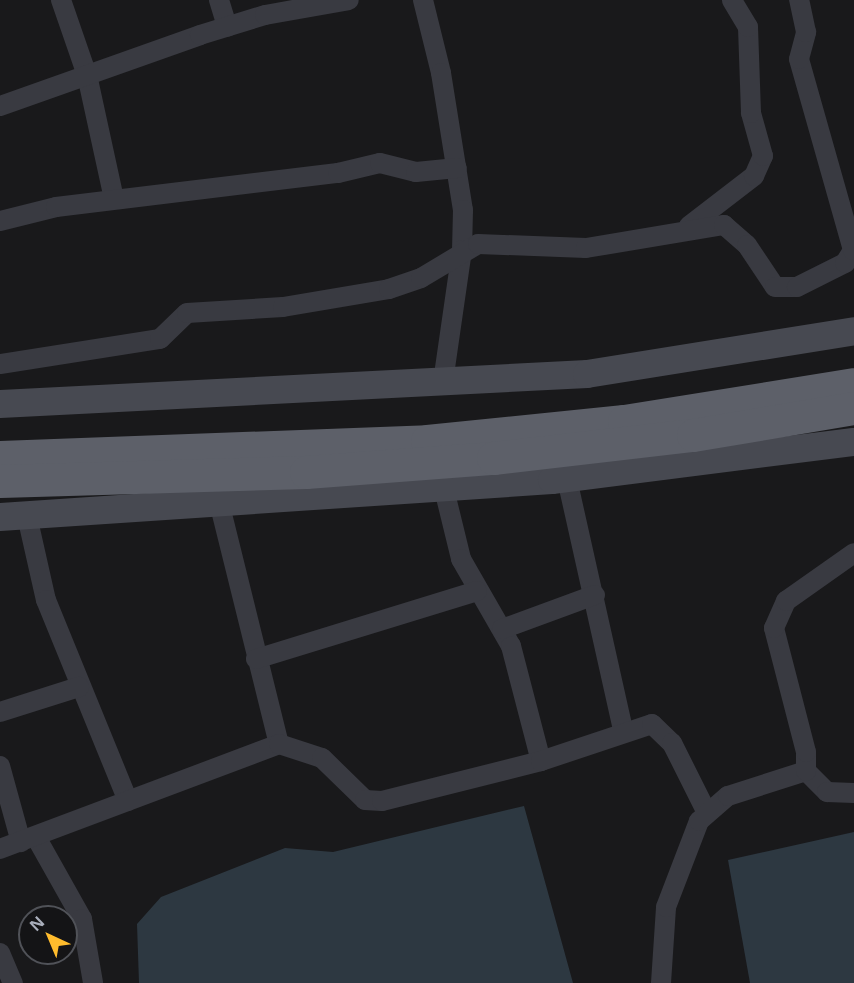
<!DOCTYPE html>
<style>
body{margin:0}
#map{position:relative;width:854px;height:983px;overflow:hidden;background:#19191b;font-family:"Open Sans",sans-serif}
div>[style]{position:absolute}
[style*='--x']{left:calc(var(--x)*1px);top:calc(var(--y)*1px);width:calc(var(--w)*1px);rotate:calc(var(--a)*1deg)}
.water>*{inset:0;background:#2d3841}
.minor>*{height:20px;margin:-10px;padding:0 10px;transform-origin:10px;border-radius:10px;background:#393a41}
.secondary>*{height:28px;margin:-14px;padding:0 14px;transform-origin:14px;border-radius:14px;background:#474951}
.trunk>*{height:33px;margin:-16.5px;padding:0 16.5px;transform-origin:16.5px;border-radius:16.5px;background:#5d6069}
span{translate:-50% -50%;white-space:nowrap;text-align:center;line-height:1.15;-webkit-text-stroke:6px #141416;paint-order:stroke}
.north{position:absolute;left:18px;top:905px;width:60px;height:60px;box-sizing:border-box;background:#141416;border:2px solid #505258;border-radius:50%;rotate:316deg;font-size:16px;font-weight:700;line-height:24px;text-align:center;color:#aaafbc}
.north::after{content:'';display:block;margin:auto;width:21px;height:27px;background:#ffbc2d;clip-path:polygon(50% 0,100% 100%,50% 72%,0 100%)}
</style>
<div id="map">
<div class="water">
<div style="clip-path:polygon(524px 806px,573px 983px,139px 983px,137px 924px,161px 897px,285px 848px,333px 852px)"></div>
<div style="clip-path:polygon(854px 832px,854px 983px,750px 983px,728px 860px)"></div>
</div>
<div class="minor">
<div style="--x:61;--y:0;--w:79;--a:70.9"></div>
<div style="--x:87;--y:75;--w:127;--a:77.7"></div>
<div style="--x:219;--y:0;--w:28;--a:73"></div>
<div style="--x:423;--y:0;--w:75;--a:76.1"></div>
<div style="--x:441;--y:73;--w:139;--a:80.9"></div>
<div style="--x:463;--y:210;--w:40;--a:91.4"></div>
<div style="--x:462;--y:250;--w:133;--a:98.2"></div>
<div style="--x:0;--y:106;--w:212;--a:-19.5"></div>
<div style="--x:200;--y:35;--w:68;--a:-17.1"></div>
<div style="--x:265;--y:15;--w:85;--a:-10.1"></div>
<div style="--x:0;--y:221;--w:58;--a:-14"></div>
<div style="--x:56;--y:207;--w:284;--a:-6.9"></div>
<div style="--x:338;--y:173;--w:43;--a:-13.4"></div>
<div style="--x:380;--y:163;--w:37;--a:14"></div>
<div style="--x:416;--y:172;--w:41;--a:-5.6"></div>
<div style="--x:689;--y:226;--w:82;--a:-37.6"></div>
<div style="--x:754;--y:176;--w:22;--a:-66"></div>
<div style="--x:763;--y:156;--w:45;--a:-105.6"></div>
<div style="--x:751;--y:113;--w:86;--a:-92"></div>
<div style="--x:748;--y:27;--w:31;--a:-121"></div>
<div style="--x:0;--y:364;--w:162;--a:-8.9"></div>
<div style="--x:160;--y:339;--w:37;--a:-44"></div>
<div style="--x:187;--y:313;--w:96;--a:-3.6"></div>
<div style="--x:283;--y:307;--w:108;--a:-9.6"></div>
<div style="--x:389;--y:289;--w:34;--a:-19"></div>
<div style="--x:421;--y:278;--w:66;--a:-30.8"></div>
<div style="--x:478;--y:244;--w:108;--a:2.1"></div>
<div style="--x:586;--y:248;--w:140;--a:-9.5"></div>
<div style="--x:724;--y:225;--w:30;--a:41"></div>
<div style="--x:747;--y:245;--w:50;--a:56.3"></div>
<div style="--x:775;--y:287;--w:22;--a:0"></div>
<div style="--x:797;--y:287;--w:54;--a:-26.6"></div>
<div style="--x:845;--y:263;--w:15;--a:-58"></div>
<div style="--x:853;--y:250;--w:198;--a:-105.8"></div>
<div style="--x:799;--y:59;--w:28;--a:-75"></div>
<div style="--x:806;--y:32;--w:33;--a:-102"></div>
<div style="--x:567;--y:479;--w:260;--a:77.4"></div>
<div style="--x:444;--y:489;--w:72;--a:76.3"></div>
<div style="--x:461;--y:559;--w:100;--a:60.1"></div>
<div style="--x:511;--y:646;--w:119;--a:75.4"></div>
<div style="--x:220;--y:506;--w:245;--a:76.1"></div>
<div style="--x:27;--y:516;--w:86;--a:77.3"></div>
<div style="--x:46;--y:600;--w:217;--a:67.8"></div>
<div style="--x:502;--y:629;--w:99;--a:-20.1"></div>
<div style="--x:256;--y:659;--w:231;--a:-17.1"></div>
<div style="--x:0;--y:712;--w:83;--a:-17.6"></div>
<div style="--x:0;--y:766;--w:79;--a:74.6"></div>
<div style="--x:806;--y:771;--w:30;--a:45"></div>
<div style="--x:827;--y:792;--w:27;--a:2"></div>
<div style="--x:36;--y:837;--w:94;--a:60.7"></div>
<div style="--x:82;--y:919;--w:65;--a:80.2"></div>
<div style="--x:0;--y:849;--w:298;--a:-20.6"></div>
<div style="--x:279;--y:744;--w:45;--a:18"></div>
<div style="--x:322;--y:758;--w:60;--a:44.3"></div>
<div style="--x:365;--y:800;--w:17;--a:3"></div>
<div style="--x:382;--y:801;--w:164;--a:-14.1"></div>
<div style="--x:541;--y:761;--w:117;--a:-18.4"></div>
<div style="--x:652;--y:724;--w:28;--a:44"></div>
<div style="--x:672;--y:743;--w:76;--a:63.4"></div>
<div style="--x:0;--y:953;--w:33;--a:67"></div>
<div style="--x:661;--y:983;--w:76;--a:-86.2"></div>
<div style="--x:666;--y:907;--w:92;--a:-69"></div>
<div style="--x:699;--y:821;--w:38;--a:-41"></div>
<div style="--x:728;--y:796;--w:82;--a:-17.8"></div>
<div style="--x:806;--y:771;--w:19;--a:-90"></div>
<div style="--x:806;--y:752;--w:128;--a:-104.5"></div>
<div style="--x:774;--y:628;--w:30;--a:-66"></div>
<div style="--x:786;--y:601;--w:83;--a:-35.2"></div>
</div>
<div class="secondary">
<div style="--x:0;--y:404;--w:588;--a:-2.93"></div>
<div style="--x:587;--y:374;--w:270;--a:-9.1"></div>
<div style="--x:0;--y:517;--w:553;--a:-3.83"></div>
<div style="--x:552;--y:480;--w:304;--a:-7.2"></div>
</div>
<div class="trunk">
<div style="--x:0;--y:457;--w:427;--a:-2.1"></div>
<div style="--x:427;--y:441;--w:198;--a:-5.8"></div>
<div style="--x:624;--y:421;--w:233;--a:-9.1"></div>
<div style="--x:0;--y:481;--w:306;--a:-1.7"></div>
<div style="--x:306;--y:472;--w:188;--a:-4.3"></div>
<div style="--x:493;--y:458;--w:201;--a:-6.6"></div>
<div style="--x:693;--y:435;--w:163;--a:-9.5"></div>
</div>
<div class="north">N</div>
</div>
